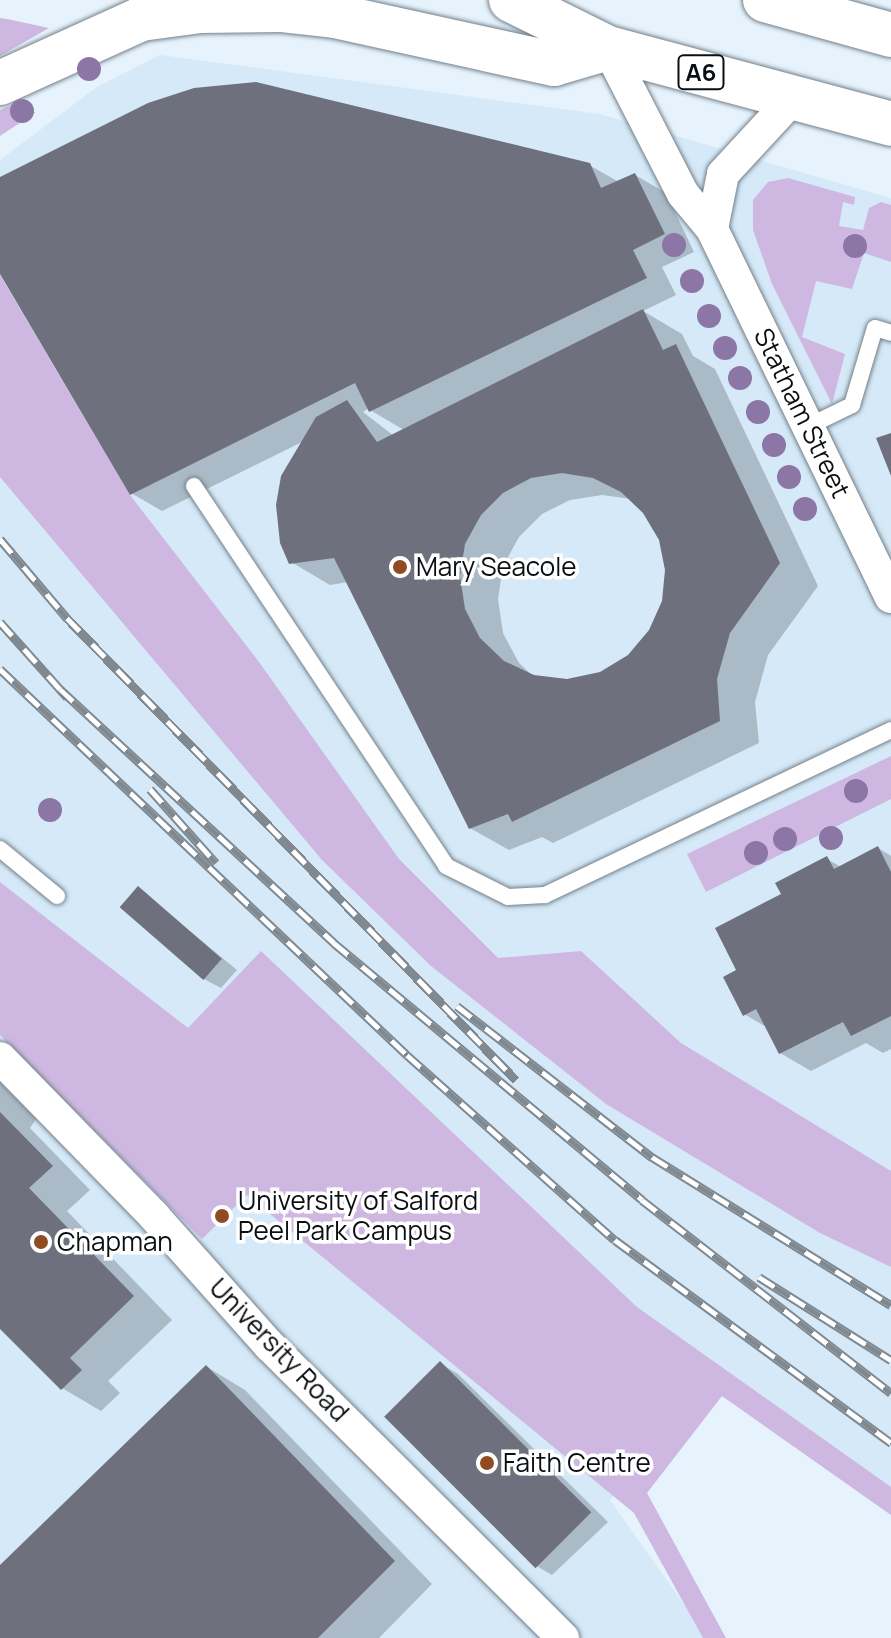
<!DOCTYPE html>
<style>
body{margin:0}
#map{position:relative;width:891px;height:1638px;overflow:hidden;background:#e6f3fd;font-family:Manrope,sans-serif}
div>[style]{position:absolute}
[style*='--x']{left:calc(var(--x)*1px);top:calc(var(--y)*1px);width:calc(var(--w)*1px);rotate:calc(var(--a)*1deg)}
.built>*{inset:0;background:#d5e9f8}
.green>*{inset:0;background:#ceb8e2}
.shadow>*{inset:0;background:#0003}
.building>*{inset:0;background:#6e717d;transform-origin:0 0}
.roads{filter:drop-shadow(0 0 2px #758089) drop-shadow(0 0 2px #758089)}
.service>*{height:16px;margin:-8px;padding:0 8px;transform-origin:8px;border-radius:8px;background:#fff}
.minor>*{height:32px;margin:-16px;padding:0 16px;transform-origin:16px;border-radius:16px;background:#fff}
.trunk>*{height:44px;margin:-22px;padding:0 22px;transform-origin:22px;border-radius:22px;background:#fff}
.rail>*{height:9px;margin-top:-4.5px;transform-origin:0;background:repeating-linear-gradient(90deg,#fff 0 18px,#808990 0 36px);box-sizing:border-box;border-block:2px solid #808990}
.trees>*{width:24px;height:24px;margin:-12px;border-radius:50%;background:#8b76a6}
.dots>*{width:22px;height:22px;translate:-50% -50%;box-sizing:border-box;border:4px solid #fff;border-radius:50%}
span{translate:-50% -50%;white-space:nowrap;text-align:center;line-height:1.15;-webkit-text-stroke:7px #fff;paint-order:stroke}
.shield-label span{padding:2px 6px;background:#fff;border:2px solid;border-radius:6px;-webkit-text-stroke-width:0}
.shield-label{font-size:24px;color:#0b0f12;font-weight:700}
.street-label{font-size:26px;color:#0b0f12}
.poi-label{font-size:26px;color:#0b0f12}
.left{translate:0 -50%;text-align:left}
</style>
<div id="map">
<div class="built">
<div style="clip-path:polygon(160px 55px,600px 114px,891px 198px,891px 1515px,722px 1396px,610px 1500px,708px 1638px,0 1638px,0 160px,97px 87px)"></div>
</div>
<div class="green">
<div style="clip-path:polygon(0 18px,7px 19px,49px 28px,0 56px)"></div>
<div style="clip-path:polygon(25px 100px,35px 113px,0 136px,0 110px)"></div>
<div style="clip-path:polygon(788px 178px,855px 197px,854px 205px,843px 202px,839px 226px,863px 230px,869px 208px,881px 202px,891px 205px,891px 262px,864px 253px,852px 289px,816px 281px,802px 337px,845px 354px,832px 404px,772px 284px,753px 230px,753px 200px,768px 182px)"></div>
<div style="clip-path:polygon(0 275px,130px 495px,259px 662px,399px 859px,498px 958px,581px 951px,681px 1043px,891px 1171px,891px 1267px,820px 1233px,606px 1104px,431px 966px,322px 860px,0 477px)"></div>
<div style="clip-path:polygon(891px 756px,891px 799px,706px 892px,687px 854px)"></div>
<div style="clip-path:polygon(0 882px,188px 1028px,261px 951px,637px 1307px,891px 1487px,891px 1515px,722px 1396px,647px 1493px,726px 1638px,703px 1638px,634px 1513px,247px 1195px,202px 1239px,0 1035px)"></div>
</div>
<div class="shadow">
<div style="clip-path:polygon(evenodd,589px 165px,619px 182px,635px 175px,666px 193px,694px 252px,662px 267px,676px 295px,643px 311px,682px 334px,693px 356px,715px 369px,818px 586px,768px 655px,755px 702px,759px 743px,553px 843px,542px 837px,509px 850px,470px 828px,348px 582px,330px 585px,291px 562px,304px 441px,162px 511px,131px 493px,0 267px,0 179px,589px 165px,369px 408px,370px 410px,404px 430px,394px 436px,363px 412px,369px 408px,589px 165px,602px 495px,631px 499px,645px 511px,660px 539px,667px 570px,664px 602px,651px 631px,629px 657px,600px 674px,567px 681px,534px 677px,519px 663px,503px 633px,498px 599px,503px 566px,519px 537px,542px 514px,570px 500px,602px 495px)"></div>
<div style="clip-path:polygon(878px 848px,891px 856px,891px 1049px,883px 1053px,866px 1043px,811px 1071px,780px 1053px,768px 1028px,744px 1014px,739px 971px,783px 895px,827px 859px,841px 867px)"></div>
<div style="clip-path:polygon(139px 889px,237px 970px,221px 988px,204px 979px)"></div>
<div style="clip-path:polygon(0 1082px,36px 1119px,30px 1128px,90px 1190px,67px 1211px,172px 1320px,108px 1381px,120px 1393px,101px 1411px,62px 1388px,0 1326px)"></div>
<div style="clip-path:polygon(441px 1364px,458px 1374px,608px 1522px,552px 1575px,535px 1565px)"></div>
<div style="clip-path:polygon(207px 1367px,245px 1390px,432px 1584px,379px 1638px,0 1638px,0 1567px)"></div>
</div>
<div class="building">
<div style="clip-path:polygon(256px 82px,590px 163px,601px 188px,635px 173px,665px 234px,633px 250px,647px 278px,369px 412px,355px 383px,130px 495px,0 274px,0 177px,148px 103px,194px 88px)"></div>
<div style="clip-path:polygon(evenodd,643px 309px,663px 350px,676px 344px,780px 563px,730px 633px,717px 679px,720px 721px,512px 822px,508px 814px,469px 829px,334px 558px,289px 564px,280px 543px,276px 505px,281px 476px,316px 417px,347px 400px,377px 442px,643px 309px,562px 473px,593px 478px,621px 492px,643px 513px,659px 540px,665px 570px,662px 601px,649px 630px,628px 655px,600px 672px,567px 679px,534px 675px,504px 661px,480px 638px,465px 609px,460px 576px,465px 544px,481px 515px,503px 493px,531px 478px,562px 473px)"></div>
<div style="clip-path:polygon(891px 433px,891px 476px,876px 438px)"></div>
<div style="clip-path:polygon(878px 846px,891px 872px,891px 1016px,851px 1036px,843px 1022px,779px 1054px,756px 1009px,743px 1016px,723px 977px,736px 970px,715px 928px,781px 894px,775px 883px,827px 856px,834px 869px)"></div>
<div style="left:138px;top:886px;width:111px;height:28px;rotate:41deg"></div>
<div style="clip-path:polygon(0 1112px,53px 1166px,29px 1188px,134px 1296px,70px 1358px,82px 1370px,61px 1390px,0 1329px)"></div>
<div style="left:440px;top:1361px;width:214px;height:79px;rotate:45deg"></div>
<div style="clip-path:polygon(206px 1365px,395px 1561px,318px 1638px,0 1638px,0 1565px)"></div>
</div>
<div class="roads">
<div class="service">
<div style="--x:809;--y:426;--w:48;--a:-26"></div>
<div style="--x:852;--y:405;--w:80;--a:-73.4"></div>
<div style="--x:875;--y:328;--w:17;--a:17"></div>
<div style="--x:194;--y:486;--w:456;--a:56.4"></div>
<div style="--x:446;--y:866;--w:69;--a:26.6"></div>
<div style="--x:508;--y:897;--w:37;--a:-3"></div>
<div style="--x:545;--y:895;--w:383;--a:-25.5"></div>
<div style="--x:0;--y:849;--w:74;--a:39.5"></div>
</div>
<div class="minor">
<div style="--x:608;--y:48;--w:164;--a:62.8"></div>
<div style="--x:683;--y:194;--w:45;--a:50.4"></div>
<div style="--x:712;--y:229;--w:409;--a:64.1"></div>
<div style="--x:712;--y:229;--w:56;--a:-78.7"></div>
<div style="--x:723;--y:174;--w:105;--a:-47.3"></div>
<div style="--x:0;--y:1058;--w:221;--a:45.7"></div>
<div style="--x:154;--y:1216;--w:174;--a:48.3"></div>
<div style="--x:270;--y:1346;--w:414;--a:44.9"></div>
</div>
<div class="trunk">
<div style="--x:511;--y:0;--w:108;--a:26.3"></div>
<div style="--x:608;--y:48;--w:293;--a:15"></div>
<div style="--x:765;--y:0;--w:131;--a:15.5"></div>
<div style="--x:0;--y:83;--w:155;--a:-24.4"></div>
<div style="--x:141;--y:19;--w:60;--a:-7.7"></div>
<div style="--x:200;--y:11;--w:80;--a:-0.7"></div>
<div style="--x:280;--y:10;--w:55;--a:6.2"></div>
<div style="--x:335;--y:16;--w:224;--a:12.4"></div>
<div style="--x:554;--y:64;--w:56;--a:-16.5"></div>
</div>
</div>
<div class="rail">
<div style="--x:0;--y:539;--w:104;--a:49.7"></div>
<div style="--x:67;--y:618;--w:644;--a:45.82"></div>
<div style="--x:0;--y:622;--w:101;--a:48.2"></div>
<div style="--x:0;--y:669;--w:561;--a:43.48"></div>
<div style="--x:407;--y:1055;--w:278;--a:41.7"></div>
<div style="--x:615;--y:1240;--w:343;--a:36.3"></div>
<div style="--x:60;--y:689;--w:374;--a:42.8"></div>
<div style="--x:334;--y:943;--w:401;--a:39.8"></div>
<div style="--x:642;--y:1200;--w:315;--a:37.8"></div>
<div style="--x:150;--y:789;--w:99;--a:48.3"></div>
<div style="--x:457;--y:1006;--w:247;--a:37.8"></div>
<div style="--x:652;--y:1157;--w:281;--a:31.8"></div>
<div style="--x:759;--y:1277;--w:156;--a:32.2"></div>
</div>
<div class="trees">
<div style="left:89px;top:69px"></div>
<div style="left:22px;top:111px"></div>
<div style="left:674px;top:245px"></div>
<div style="left:855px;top:246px"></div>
<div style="left:692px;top:281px"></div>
<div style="left:709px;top:316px"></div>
<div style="left:725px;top:348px"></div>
<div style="left:740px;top:378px"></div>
<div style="left:758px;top:412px"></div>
<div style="left:774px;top:445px"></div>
<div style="left:789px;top:477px"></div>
<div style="left:805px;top:509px"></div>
<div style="left:856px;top:791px"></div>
<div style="left:50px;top:810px"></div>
<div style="left:831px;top:838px"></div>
<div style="left:785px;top:839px"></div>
<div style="left:756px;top:853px"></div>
</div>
<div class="dots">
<div style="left:400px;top:567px;background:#904b23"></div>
<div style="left:222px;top:1216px;background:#904b23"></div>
<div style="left:41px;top:1242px;background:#904b23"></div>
<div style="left:487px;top:1463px;background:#904b23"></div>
</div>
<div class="shield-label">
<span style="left:701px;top:72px">A6</span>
</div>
<div class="street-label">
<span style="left:802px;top:413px;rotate:64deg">Statham Street</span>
<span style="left:279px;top:1350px;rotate:46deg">University Road</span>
</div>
<div class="poi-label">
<span class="left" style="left:416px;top:567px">Mary Seacole</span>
<span class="left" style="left:238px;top:1216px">University of Salford<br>Peel Park Campus</span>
<span class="left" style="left:57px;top:1242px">Chapman</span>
<span class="left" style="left:503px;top:1463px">Faith Centre</span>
</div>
</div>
